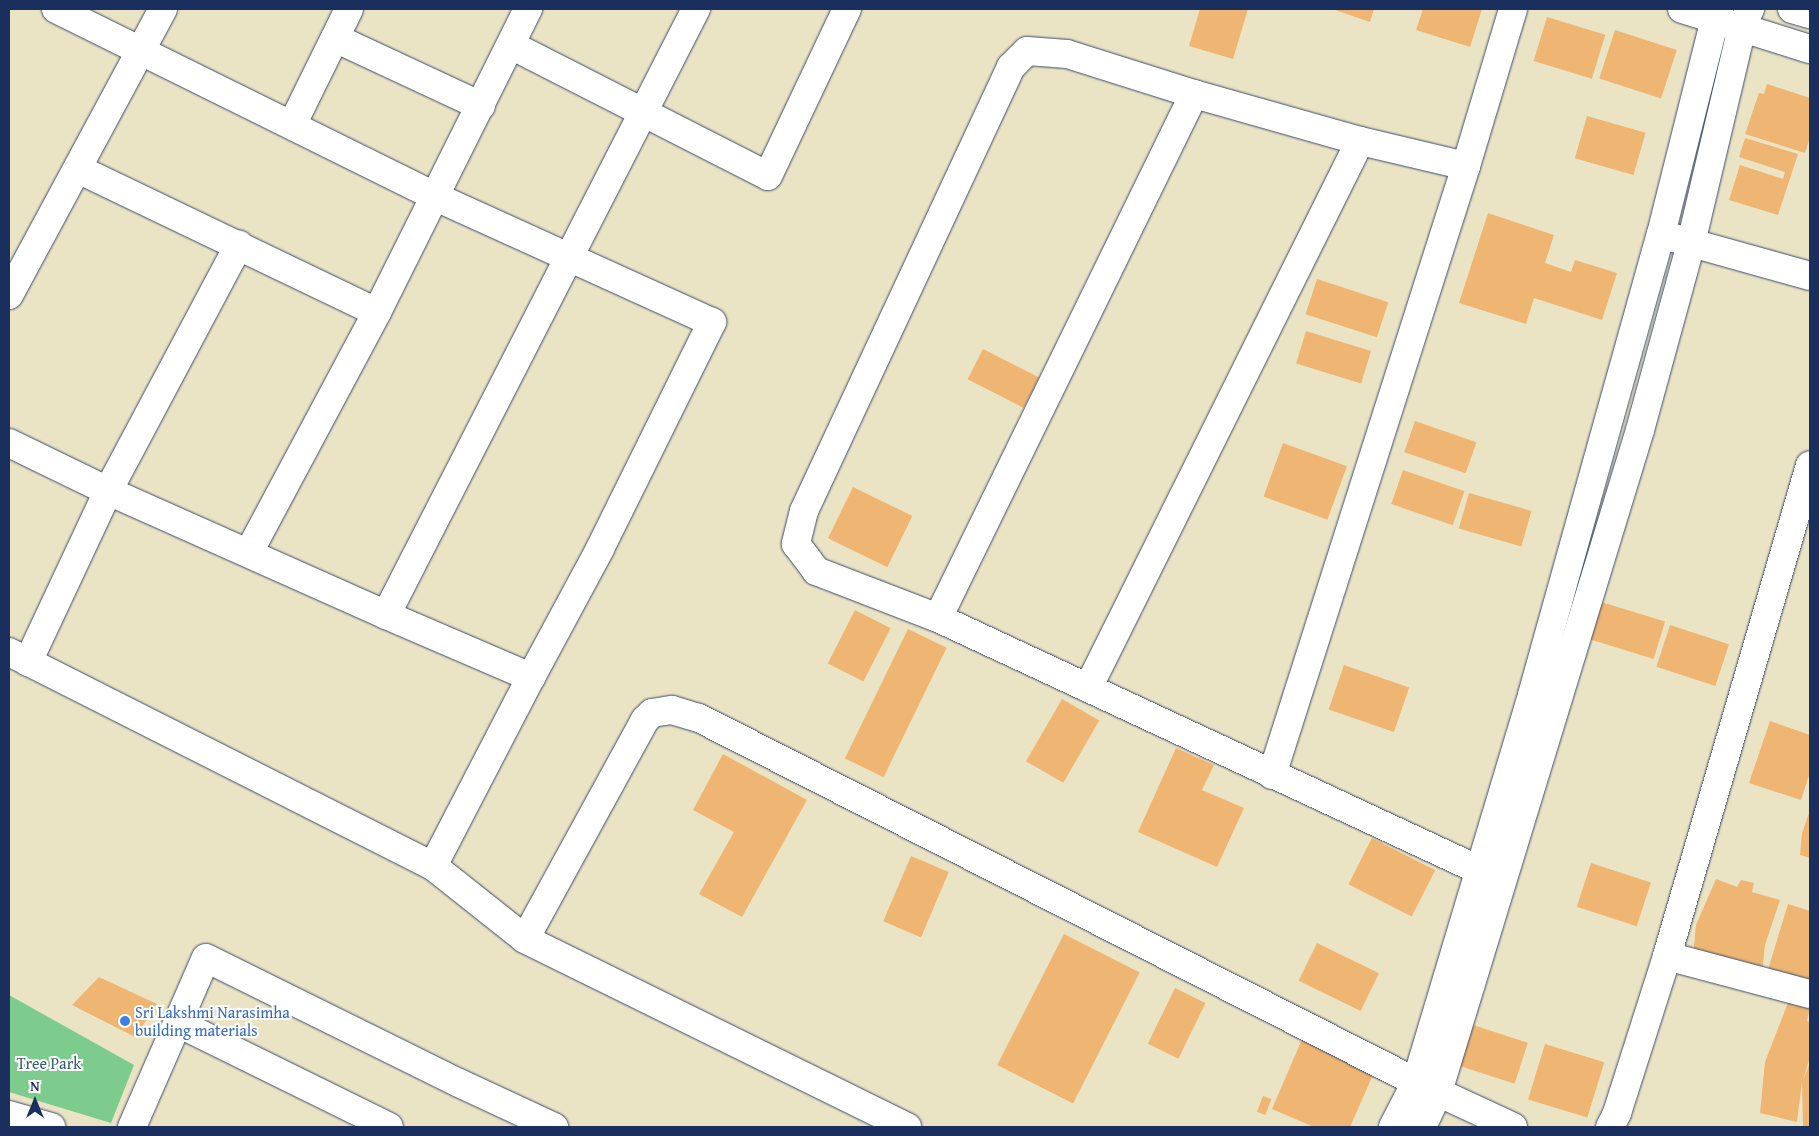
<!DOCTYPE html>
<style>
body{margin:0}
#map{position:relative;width:1819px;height:1136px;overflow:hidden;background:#ebe4c4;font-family:"Gentium Book Plus",serif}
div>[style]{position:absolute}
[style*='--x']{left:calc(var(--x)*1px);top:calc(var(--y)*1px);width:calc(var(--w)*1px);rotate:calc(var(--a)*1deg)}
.green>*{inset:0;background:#7dcc8d}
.building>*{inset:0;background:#eeb672;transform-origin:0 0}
.roads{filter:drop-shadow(0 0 1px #3a4a6d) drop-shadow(0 0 1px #3a4a6d)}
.minor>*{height:28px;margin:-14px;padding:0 14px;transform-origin:14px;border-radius:14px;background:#fff}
.dots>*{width:14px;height:14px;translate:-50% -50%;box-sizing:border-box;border:2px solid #fff;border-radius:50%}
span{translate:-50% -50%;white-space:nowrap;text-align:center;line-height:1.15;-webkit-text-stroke:4px #fff;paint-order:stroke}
.shop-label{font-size:16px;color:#366cbe}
.left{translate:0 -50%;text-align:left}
.park-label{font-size:16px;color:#385e6c}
.frame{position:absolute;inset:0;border:10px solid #1b2f5e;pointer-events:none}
.north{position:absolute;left:10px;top:1076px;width:50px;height:50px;-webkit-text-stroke:4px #fff;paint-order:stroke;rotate:0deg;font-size:14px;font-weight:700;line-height:20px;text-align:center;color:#1b2f5e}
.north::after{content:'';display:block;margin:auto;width:18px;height:22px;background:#1b2f5e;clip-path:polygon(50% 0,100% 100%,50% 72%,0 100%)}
</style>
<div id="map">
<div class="green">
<div style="clip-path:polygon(9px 995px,134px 1065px,111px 1123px,9px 1092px)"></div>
</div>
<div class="building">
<div style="clip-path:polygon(1200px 9px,1248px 9px,1233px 59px,1189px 46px)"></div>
<div style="clip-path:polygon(1332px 9px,1374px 9px,1370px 22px)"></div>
<div style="clip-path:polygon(1423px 9px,1482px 9px,1470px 47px,1416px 30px)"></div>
<div style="left:1547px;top:17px;width:61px;height:46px;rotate:17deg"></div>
<div style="left:1615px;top:30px;width:65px;height:51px;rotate:18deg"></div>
<div style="clip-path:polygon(1767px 84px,1810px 98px,1810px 137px,1805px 153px,1745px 134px,1759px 93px,1764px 94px)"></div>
<div style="left:1587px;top:116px;width:61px;height:44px;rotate:16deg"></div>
<div style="clip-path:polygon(1745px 138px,1798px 154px,1778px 215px,1729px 200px,1740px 165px,1783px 179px,1785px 172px,1739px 157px)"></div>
<div style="clip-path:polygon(1488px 213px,1554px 235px,1545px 263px,1571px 272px,1575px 260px,1617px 273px,1602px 320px,1534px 298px,1526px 324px,1459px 303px)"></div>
<div style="left:1317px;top:279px;width:75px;height:37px;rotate:18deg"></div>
<div style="left:1306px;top:331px;width:68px;height:34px;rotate:17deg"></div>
<div style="left:983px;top:349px;width:63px;height:34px;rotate:27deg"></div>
<div style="left:1415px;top:421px;width:65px;height:33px;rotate:19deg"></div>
<div style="left:1283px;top:443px;width:68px;height:57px;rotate:20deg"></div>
<div style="left:1403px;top:470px;width:65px;height:36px;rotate:19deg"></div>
<div style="left:853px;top:487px;width:66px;height:57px;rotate:26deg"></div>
<div style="left:1469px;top:493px;width:65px;height:37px;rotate:16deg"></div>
<div style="left:1601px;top:602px;width:67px;height:39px;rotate:17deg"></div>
<div style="left:855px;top:610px;width:40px;height:60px;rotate:27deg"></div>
<div style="left:1670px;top:625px;width:62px;height:44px;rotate:18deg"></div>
<div style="left:908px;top:629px;width:43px;height:144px;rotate:26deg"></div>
<div style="left:1344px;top:665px;width:69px;height:47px;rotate:19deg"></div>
<div style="left:1062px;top:699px;width:43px;height:72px;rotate:30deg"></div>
<div style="clip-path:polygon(1770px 721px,1810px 735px,1810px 772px,1801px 800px,1749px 783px)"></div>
<div style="clip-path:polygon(1176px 748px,1214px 765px,1202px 790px,1244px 808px,1217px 867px,1138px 832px)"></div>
<div style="clip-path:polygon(723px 754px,807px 800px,742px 917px,699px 894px,734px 832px,693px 810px)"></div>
<div style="clip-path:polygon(1810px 810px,1810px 858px,1800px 855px,1802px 833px)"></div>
<div style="left:1372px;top:838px;width:71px;height:52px;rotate:27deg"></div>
<div style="left:911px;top:856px;width:41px;height:71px;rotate:23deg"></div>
<div style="left:1591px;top:863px;width:63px;height:46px;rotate:18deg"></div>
<div style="clip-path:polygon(1716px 879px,1737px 887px,1741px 880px,1754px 883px,1752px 892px,1780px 900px,1765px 945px,1762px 973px,1693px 957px,1696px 925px)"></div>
<div style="clip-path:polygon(1788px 904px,1810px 911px,1810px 986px,1767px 973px)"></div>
<div style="left:1064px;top:934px;width:85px;height:147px;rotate:27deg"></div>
<div style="left:1317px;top:943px;width:69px;height:42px;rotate:26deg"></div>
<div style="clip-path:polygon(99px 977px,157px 1004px,135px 1037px,72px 1005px)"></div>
<div style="left:1175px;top:988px;width:34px;height:62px;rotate:26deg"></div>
<div style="clip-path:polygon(1789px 1000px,1810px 1008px,1807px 1021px,1810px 1022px,1810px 1057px,1803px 1080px,1810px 1063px,1810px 1127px,1803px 1126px,1802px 1082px,1797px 1122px,1760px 1113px,1765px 1062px)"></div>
<div style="left:1467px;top:1023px;width:64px;height:43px;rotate:18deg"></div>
<div style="clip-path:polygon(1303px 1037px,1376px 1068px,1350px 1127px,1314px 1127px,1272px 1109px)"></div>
<div style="left:1545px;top:1044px;width:62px;height:58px;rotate:17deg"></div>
<div style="left:1263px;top:1096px;width:9px;height:17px;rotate:21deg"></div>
</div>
<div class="roads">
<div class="minor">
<div style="--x:56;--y:9;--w:424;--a:26.3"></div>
<div style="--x:436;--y:197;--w:303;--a:24.4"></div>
<div style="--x:712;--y:322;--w:253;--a:116.3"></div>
<div style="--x:600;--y:549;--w:145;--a:118.3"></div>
<div style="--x:531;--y:677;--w:213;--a:117.4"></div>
<div style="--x:433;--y:866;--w:117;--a:38.4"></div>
<div style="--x:525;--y:939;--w:426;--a:26.2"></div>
<div style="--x:1682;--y:9;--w:134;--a:17.4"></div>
<div style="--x:1792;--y:9;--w:19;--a:16"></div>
<div style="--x:335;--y:38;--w:161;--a:25"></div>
<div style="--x:511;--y:45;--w:288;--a:27"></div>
<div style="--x:768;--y:176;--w:185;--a:-64.7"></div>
<div style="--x:292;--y:125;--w:129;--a:-63.8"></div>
<div style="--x:1466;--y:166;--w:109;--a:-166.7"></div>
<div style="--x:1360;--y:141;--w:173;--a:-164.2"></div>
<div style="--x:1194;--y:94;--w:133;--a:-162.5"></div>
<div style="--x:1067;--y:54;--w:40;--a:-175.7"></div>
<div style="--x:1027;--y:51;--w:23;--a:135"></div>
<div style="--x:1011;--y:67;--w:490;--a:115"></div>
<div style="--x:804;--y:511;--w:34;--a:104"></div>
<div style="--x:796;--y:544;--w:34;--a:53"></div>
<div style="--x:816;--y:571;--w:131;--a:21.1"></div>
<div style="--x:938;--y:618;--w:597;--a:24.98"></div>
<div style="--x:78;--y:169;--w:331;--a:25.6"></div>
<div style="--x:1674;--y:238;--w:141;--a:15.6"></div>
<div style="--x:9;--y:295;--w:325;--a:-61.7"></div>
<div style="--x:9;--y:443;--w:110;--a:25.9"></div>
<div style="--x:108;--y:491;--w:304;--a:24"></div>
<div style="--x:386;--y:615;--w:158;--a:23.2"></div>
<div style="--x:249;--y:552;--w:272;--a:-61.9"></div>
<div style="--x:377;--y:312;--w:339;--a:-63.5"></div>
<div style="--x:386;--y:615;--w:681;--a:-62.91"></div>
<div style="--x:938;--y:618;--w:583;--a:-63.96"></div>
<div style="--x:9;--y:652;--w:475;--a:26.8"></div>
<div style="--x:28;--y:662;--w:189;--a:-64.9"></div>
<div style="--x:108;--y:491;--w:279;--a:-62"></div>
<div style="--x:1088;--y:688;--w:611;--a:-63.56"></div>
<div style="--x:1272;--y:775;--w:639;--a:-72.33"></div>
<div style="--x:1466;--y:166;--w:164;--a:-73.3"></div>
<div style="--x:525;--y:939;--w:250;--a:-61.3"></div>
<div style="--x:645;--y:720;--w:10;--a:-45"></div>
<div style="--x:652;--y:713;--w:20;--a:-9"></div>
<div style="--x:672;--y:710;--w:28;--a:17"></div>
<div style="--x:699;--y:718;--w:804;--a:26.92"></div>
<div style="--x:1416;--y:1082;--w:107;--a:24.9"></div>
<div style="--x:1667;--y:956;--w:148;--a:14.9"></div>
<div style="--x:178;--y:1023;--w:235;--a:26.2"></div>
<div style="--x:9;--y:1115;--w:44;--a:15.9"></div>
<div style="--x:132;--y:1127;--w:184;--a:-66.4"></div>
<div style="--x:206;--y:958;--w:282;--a:26.3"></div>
<div style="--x:459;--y:1083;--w:105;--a:24.9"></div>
<div style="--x:1393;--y:1127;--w:51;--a:-62.9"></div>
<div style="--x:1416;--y:1082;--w:404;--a:-73.3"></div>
<div style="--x:1532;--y:695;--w:479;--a:-74.4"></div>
<div style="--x:1661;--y:234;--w:222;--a:-75.9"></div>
<div style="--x:1715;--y:19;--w:11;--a:-68"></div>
<div style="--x:1422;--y:1127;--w:38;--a:-65"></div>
<div style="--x:1438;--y:1092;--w:692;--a:-73.03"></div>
<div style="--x:1640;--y:430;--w:194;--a:-74.7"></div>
<div style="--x:1691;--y:243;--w:222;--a:-76.7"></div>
<div style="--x:1742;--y:27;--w:20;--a:-66"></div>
<div style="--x:1610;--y:1127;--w:16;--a:-63"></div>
<div style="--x:1617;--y:1113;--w:165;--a:-72.3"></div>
<div style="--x:1667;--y:956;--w:511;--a:-73.76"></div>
</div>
</div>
<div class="dots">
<div style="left:125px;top:1021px;background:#3f7fe0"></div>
</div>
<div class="shop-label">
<span class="left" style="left:135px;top:1021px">Sri Lakshmi Narasimha<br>building materials</span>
</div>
<div class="park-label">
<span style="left:49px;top:1063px">Tree Park</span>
</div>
<div class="frame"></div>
<div class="north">N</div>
</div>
